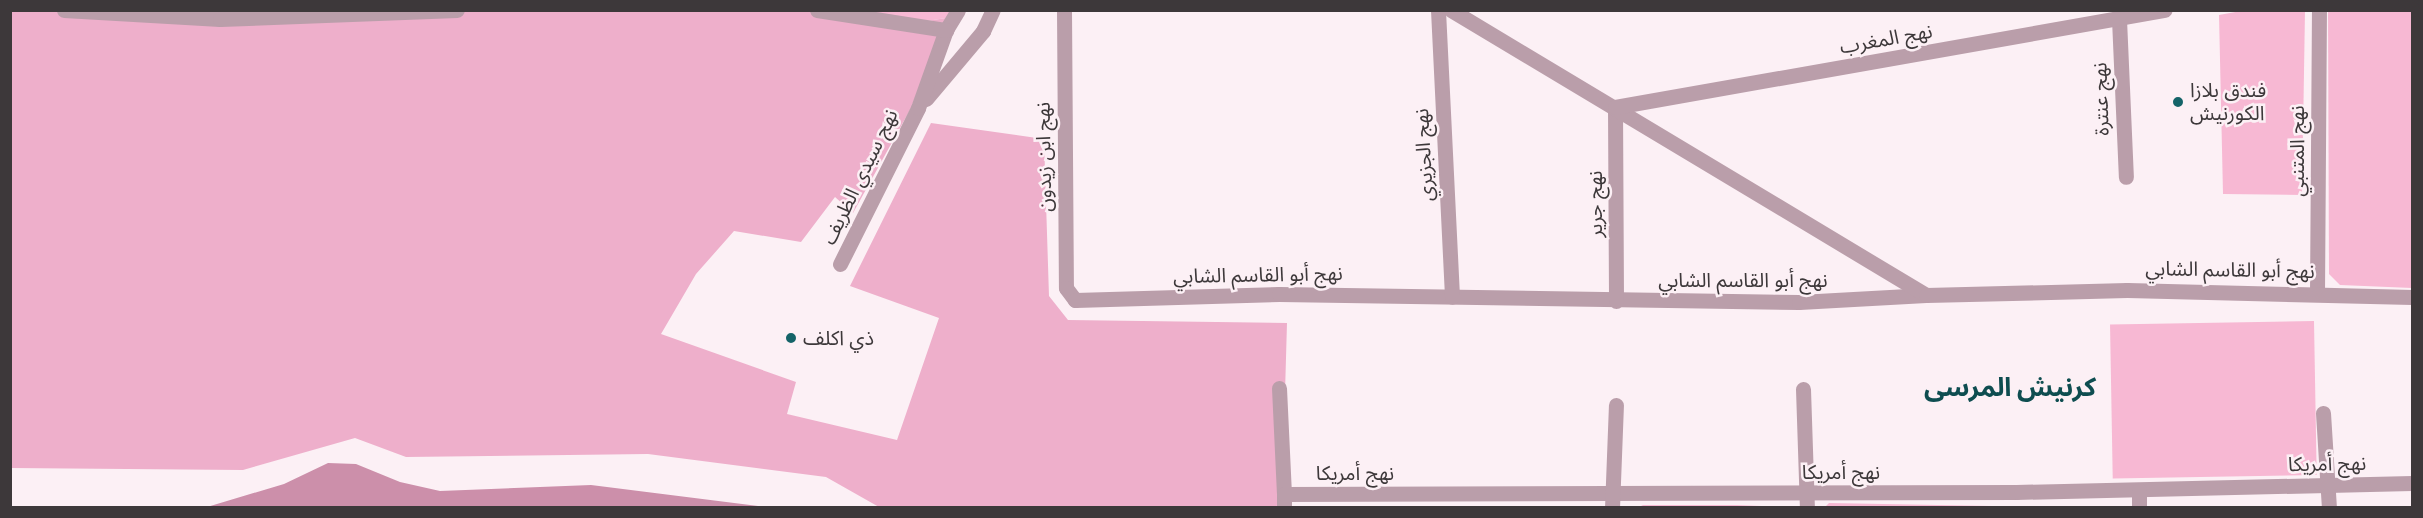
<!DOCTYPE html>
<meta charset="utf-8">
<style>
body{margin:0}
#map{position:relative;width:2423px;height:518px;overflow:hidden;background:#fcf0f5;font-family:Poppins,"Noto Sans Arabic",sans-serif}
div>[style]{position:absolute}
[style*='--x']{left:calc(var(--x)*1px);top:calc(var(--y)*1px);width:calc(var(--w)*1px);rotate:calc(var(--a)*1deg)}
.green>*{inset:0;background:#f7b8d3;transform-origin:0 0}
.forest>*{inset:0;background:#eeafcb}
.water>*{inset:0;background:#cc8faa}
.minor>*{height:15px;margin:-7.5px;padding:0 7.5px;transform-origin:7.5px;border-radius:7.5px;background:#ba9eaa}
.tertiary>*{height:15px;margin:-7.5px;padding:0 7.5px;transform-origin:7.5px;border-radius:7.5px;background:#ba9eaa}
.dots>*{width:16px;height:16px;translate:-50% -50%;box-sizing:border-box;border:3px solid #fcf0f5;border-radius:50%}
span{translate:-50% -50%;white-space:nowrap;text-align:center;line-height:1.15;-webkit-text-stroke:5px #fcf0f5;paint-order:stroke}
.street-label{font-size:20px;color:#3d383a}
.poi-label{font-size:20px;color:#3d383a}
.left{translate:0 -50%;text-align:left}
.district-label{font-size:26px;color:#0e4d50;font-weight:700}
.frame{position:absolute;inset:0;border:12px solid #3d383a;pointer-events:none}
</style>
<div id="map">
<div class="green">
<div style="clip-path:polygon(867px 11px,951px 11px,946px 18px,927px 21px)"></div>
<div style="clip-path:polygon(2241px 11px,2305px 11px,2302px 195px,2223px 194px,2219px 15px)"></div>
<div style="clip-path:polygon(2328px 11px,2412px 11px,2412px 288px,2340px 285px,2329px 274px)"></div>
<div style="left:2314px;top:321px;width:154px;height:204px;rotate:89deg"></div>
<div style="clip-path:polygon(1829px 503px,1992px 506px,1993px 507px,1825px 507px)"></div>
<div style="clip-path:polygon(1643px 505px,1737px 505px,1785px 507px,1639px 507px)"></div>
</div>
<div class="forest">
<div style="clip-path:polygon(867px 10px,927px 21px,946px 18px,911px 108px,853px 213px,835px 197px,801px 242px,734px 231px,696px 274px,661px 334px,796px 382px,787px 414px,897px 440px,939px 318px,850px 286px,931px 123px,1044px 139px,1049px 296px,1068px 320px,1287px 323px,1282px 498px,1276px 507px,879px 507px,826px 477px,648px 454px,406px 457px,355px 438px,243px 470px,11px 468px,11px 11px)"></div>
</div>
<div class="water">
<div style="clip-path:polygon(328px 463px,356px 464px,400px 482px,440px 491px,591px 485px,766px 507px,207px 507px,284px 484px)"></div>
</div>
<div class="minor">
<div style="--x:1064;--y:10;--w:278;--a:89.6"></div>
<div style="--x:1066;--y:288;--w:15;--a:53"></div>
<div style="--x:1075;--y:300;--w:204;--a:-1.7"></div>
<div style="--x:1279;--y:294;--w:520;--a:0.88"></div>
<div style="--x:1799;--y:302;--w:127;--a:-3.2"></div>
<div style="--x:1438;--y:10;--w:287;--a:87.2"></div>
<div style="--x:2119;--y:19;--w:158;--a:87.5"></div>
<div style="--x:926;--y:99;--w:89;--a:-50"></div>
<div style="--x:983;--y:31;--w:23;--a:-65"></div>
<div style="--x:1615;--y:107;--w:194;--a:89.7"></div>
<div style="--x:840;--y:264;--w:174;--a:-63.4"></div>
<div style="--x:918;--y:108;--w:83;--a:-70.3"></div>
<div style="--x:946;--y:30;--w:23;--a:-59"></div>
<div style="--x:2317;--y:293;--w:283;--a:-89.6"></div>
<div style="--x:1279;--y:388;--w:106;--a:87.3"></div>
<div style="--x:1803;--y:389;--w:119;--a:88.1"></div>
<div style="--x:2323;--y:413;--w:95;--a:86.4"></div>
<div style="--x:1284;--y:508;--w:14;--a:-90"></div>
<div style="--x:1284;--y:494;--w:732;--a:-0.16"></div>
<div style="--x:2016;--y:492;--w:396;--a:-1.3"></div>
<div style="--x:1612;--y:508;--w:103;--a:-87.8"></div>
<div style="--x:2139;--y:508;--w:18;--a:-90"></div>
</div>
<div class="tertiary">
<div style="--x:64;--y:10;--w:156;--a:3.3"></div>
<div style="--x:220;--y:19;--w:237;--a:-2.2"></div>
<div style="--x:817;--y:10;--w:131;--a:8.8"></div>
<div style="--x:1451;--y:10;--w:554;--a:30.96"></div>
<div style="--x:1926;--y:295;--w:201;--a:-1.4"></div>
<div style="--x:2127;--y:290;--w:285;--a:1.4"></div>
<div style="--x:1615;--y:107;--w:558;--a:-10.02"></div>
</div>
<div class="dots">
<div style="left:2178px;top:102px;background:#146368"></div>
<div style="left:791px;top:338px;background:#146368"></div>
</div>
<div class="street-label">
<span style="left:1886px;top:39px;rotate:-10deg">نهج المغرب</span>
<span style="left:2101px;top:99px;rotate:-92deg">نهج عنترة</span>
<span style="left:2297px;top:151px;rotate:-90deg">نهج المتنبي</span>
<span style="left:1424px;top:155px;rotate:-93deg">نهج الجزيري</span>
<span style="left:1044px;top:157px;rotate:-91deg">نهج ابن زيدون</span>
<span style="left:860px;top:177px;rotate:-64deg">نهج سيدي الظريف</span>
<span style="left:1595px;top:204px;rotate:-90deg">نهج جرير</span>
<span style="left:2230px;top:270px;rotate:1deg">نهج أبو القاسم الشابي</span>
<span style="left:1258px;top:275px;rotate:-1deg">نهج أبو القاسم الشابي</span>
<span style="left:1743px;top:280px">نهج أبو القاسم الشابي</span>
<span style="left:2327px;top:464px;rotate:-1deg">نهج أمريكا</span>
<span style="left:1841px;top:472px">نهج أمريكا</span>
<span style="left:1355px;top:473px">نهج أمريكا</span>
</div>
<div class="poi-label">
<span class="left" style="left:2190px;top:102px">فندق بلازا<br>الكورنيش</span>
<span class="left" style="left:803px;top:338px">ذي اكلف</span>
</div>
<div class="district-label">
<span style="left:2010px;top:388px">كرنيش المرسى</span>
</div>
<div class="frame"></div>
</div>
